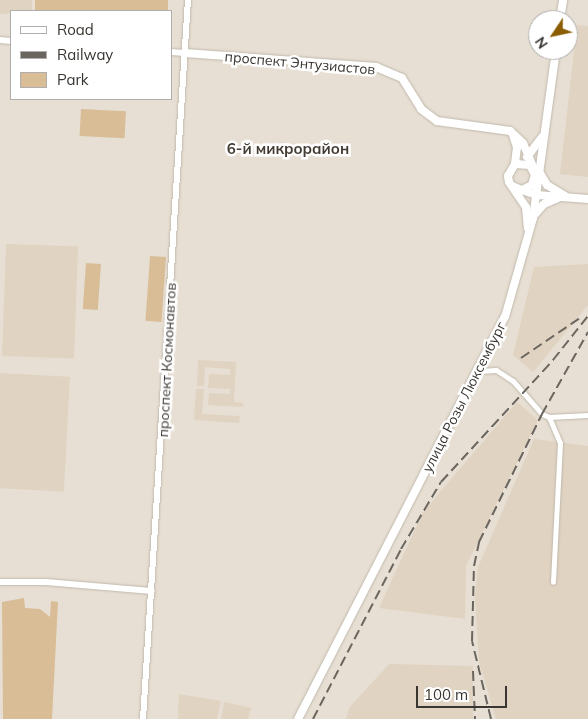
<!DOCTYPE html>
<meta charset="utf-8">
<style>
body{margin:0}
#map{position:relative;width:588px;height:719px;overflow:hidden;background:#e7dfd3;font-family:Mulish,sans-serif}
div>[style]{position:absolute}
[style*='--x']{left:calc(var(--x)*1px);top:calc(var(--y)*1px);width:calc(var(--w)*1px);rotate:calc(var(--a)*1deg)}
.built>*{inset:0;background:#e0d3c1;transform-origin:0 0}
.green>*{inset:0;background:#d8bd96;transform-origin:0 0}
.roads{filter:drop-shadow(0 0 1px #c0b8ac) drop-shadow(0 0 1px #c0b8ac)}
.minor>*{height:5px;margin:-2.5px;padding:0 2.5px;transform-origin:2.5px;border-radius:2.5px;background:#fff}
.tertiary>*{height:6px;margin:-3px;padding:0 3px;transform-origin:3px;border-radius:3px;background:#fff}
.secondary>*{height:8px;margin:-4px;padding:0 4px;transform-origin:4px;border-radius:4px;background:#fff}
.rail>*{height:2px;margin-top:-1px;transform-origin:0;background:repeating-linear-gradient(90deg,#6a655e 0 10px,transparent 0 15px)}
span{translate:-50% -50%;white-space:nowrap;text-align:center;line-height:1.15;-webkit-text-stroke:5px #fff;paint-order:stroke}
.street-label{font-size:14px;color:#393531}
.neighbourhood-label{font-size:15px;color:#433c33;font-weight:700}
.legend{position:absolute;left:10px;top:10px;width:162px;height:90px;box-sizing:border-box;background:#fff;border:1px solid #b0aead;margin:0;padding:6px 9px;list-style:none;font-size:15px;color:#393531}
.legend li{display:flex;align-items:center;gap:10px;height:25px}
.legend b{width:25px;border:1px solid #b0aead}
.north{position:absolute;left:528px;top:10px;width:50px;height:50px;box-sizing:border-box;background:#fff;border:1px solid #b0aead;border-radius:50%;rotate:236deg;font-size:14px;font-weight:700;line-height:20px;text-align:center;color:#393531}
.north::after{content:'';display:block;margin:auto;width:18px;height:22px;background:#895d00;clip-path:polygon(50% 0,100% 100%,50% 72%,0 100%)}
.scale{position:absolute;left:416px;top:686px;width:91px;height:22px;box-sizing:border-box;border:2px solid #393531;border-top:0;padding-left:6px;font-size:15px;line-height:18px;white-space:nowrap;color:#393531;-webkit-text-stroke:4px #fff;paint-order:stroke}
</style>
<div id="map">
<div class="built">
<div style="clip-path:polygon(0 0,32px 0,32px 11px,0 14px)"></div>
<div style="clip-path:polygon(577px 25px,588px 26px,588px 177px,560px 174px)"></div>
<div style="left:6px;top:244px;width:72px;height:112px;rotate:2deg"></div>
<div style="clip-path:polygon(588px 264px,588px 305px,533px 372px,513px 355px,534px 267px)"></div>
<div style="clip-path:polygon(198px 360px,236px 362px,234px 402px,243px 403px,243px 407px,208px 405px,209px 393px,230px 394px,230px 389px,208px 388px,209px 374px,230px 375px,230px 369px,205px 367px,204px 386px,197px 386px)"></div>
<div style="left:0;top:373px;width:70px;height:115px;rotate:3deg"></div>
<div style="clip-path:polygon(196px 389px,204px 389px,202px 414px,240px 416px,239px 423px,194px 420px)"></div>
<div style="clip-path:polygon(517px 402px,538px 420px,466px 566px,465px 619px,379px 608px,423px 512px)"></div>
<div style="clip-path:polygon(534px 439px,588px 446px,588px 719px,496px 719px,479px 662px,475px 597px,478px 567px)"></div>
<div style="clip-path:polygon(389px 664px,473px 666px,473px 719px,346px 719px,349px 708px)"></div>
<div style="clip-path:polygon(179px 694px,221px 701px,217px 719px,178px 719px)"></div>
<div style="clip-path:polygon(224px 702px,251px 708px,248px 719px,221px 719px)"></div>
</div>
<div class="green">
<div style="left:35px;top:0;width:133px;height:11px"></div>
<div style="left:81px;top:109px;width:45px;height:27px;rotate:3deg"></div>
<div style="left:150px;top:256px;width:16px;height:65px;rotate:4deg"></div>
<div style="left:86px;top:263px;width:15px;height:46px;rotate:4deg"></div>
<div style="clip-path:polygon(24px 598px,25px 608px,40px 609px,50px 617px,51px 601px,58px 602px,52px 719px,3px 719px,2px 602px)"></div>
</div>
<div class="roads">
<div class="minor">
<div style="--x:480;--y:371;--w:16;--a:-4"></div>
<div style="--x:496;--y:370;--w:20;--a:33"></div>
<div style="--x:513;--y:381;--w:44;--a:48.7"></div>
<div style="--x:542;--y:414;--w:8;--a:23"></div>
<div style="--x:549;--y:417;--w:39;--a:-3"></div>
<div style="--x:549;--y:417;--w:28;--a:67"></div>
<div style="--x:560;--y:443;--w:139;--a:92.9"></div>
</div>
<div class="tertiary">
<div style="--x:0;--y:40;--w:11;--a:5"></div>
<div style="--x:171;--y:52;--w:14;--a:4"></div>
<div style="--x:0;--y:582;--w:46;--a:0"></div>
<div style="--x:46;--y:582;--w:106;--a:4.9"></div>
<div style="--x:143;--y:719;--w:720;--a:-86.42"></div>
</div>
<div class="secondary">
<div style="--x:560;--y:20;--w:20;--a:-81"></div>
<div style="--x:185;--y:53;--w:192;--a:4.2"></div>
<div style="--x:376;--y:67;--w:28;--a:23"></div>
<div style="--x:402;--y:78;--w:36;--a:58"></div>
<div style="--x:421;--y:109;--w:20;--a:37"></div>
<div style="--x:437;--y:121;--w:74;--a:7.8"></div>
<div style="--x:510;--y:131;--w:18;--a:43"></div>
<div style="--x:523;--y:143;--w:28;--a:67"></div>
<div style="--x:513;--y:135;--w:13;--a:72"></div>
<div style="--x:517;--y:147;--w:17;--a:97"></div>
<div style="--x:527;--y:157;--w:25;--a:-53"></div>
<div style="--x:540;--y:173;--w:14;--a:60"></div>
<div style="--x:547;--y:185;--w:21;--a:31"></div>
<div style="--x:512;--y:186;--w:11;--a:22"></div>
<div style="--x:522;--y:190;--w:11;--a:-27"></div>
<div style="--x:532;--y:185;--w:10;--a:-73"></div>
<div style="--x:535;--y:175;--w:11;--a:-117"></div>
<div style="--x:530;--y:165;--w:15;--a:-176"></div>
<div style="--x:515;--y:164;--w:14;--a:120"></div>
<div style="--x:508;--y:176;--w:6;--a:81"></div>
<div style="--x:509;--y:182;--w:30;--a:56"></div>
<div style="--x:526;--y:207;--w:21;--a:85"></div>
<div style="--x:521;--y:190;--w:17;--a:17"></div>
<div style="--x:537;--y:195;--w:51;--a:4.5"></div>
<div style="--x:535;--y:214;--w:13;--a:-48"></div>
<div style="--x:544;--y:204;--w:15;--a:-23"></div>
<div style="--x:298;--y:719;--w:452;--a:-62.8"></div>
<div style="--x:505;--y:317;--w:103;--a:-74.2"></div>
<div style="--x:533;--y:218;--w:170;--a:-82.2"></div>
</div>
</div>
<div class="rail">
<div style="--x:521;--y:358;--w:75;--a:-34.1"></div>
<div style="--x:473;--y:671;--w:48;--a:87.6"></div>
<div style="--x:313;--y:719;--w:191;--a:-62.6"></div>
<div style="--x:401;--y:549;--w:78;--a:-59.2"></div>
<div style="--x:441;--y:482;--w:166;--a:-47.4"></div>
<div style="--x:553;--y:360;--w:56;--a:-51.5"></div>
<div style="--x:491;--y:719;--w:80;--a:-103.7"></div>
<div style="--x:472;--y:641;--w:75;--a:-88.5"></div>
<div style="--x:474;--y:566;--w:25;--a:-78"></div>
<div style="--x:479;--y:542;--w:143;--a:-63.8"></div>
<div style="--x:542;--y:414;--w:94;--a:-60.7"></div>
</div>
<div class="street-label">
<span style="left:300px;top:63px;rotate:5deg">проспект Энтузиастов</span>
<span style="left:167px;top:360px;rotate:-87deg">проспект Космонавтов</span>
<span style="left:464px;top:397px;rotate:-63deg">улица Розы Люксембург</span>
</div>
<div class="neighbourhood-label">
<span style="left:288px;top:149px">6-й микрорайон</span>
</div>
<ul class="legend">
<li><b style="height:6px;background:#fff"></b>Road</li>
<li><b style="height:6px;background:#6a655e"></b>Railway</li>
<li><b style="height:14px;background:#d8bd96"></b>Park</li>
</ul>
<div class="north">N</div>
<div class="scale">100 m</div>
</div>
